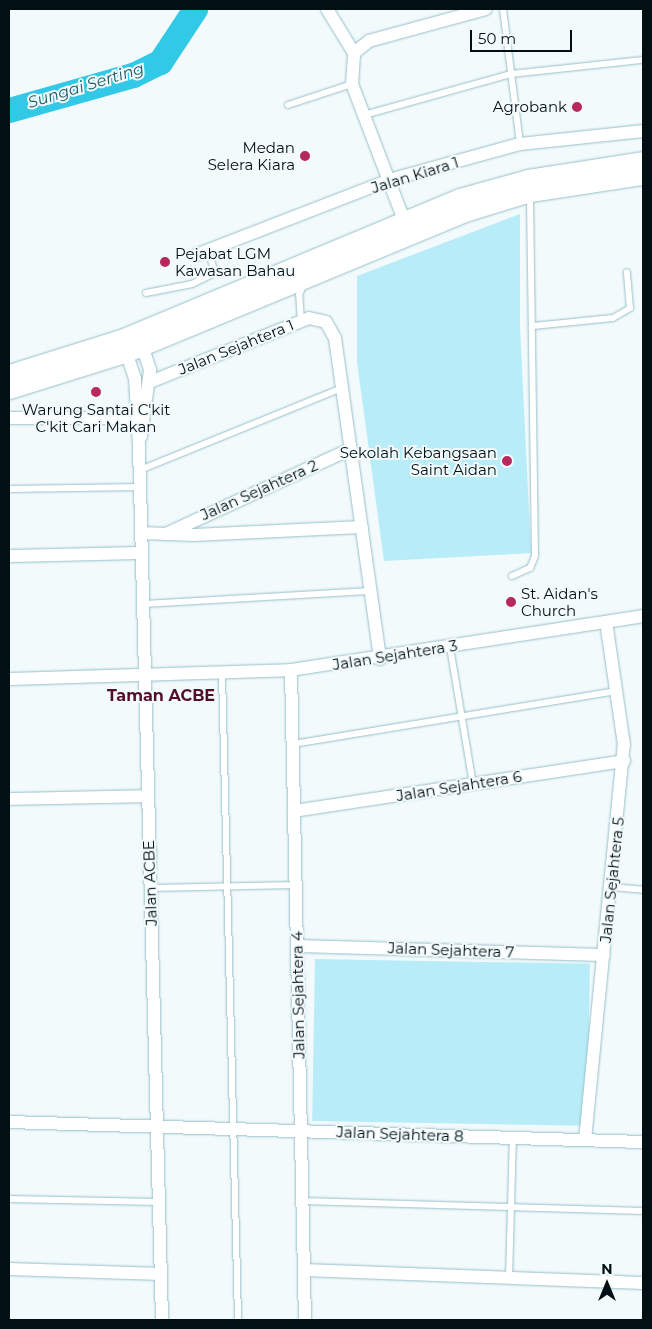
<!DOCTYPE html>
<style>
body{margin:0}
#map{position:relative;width:652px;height:1329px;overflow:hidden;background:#f2fafc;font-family:Montserrat,sans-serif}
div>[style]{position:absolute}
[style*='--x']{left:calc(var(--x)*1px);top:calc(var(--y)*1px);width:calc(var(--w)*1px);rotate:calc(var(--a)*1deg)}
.green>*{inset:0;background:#b9ecf9;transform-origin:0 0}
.river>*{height:25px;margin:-12.5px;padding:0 12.5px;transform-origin:12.5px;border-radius:12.5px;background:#32c9e7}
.roads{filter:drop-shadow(0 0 1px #96bfca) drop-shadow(0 0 1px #96bfca)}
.service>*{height:6px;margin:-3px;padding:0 3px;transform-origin:3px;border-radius:3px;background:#fff}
.minor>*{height:12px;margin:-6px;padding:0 6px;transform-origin:6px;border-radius:6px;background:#fff}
.secondary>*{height:19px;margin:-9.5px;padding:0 9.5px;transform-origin:9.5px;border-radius:9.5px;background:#fff}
.dots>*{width:14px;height:14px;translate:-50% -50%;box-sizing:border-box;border:2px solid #f2fafc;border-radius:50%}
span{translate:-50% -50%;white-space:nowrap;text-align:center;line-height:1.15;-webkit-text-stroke:4px #f2fafc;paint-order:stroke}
.poi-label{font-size:15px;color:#021013}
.right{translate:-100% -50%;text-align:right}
.left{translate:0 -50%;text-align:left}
.street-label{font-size:15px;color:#021013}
.water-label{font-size:16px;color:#1f5966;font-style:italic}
.neighbourhood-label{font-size:16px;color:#530f27;font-weight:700}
.frame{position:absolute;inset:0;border:10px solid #021013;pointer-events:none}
.north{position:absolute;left:582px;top:1259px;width:50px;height:50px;-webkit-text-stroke:4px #f2fafc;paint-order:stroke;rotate:0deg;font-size:14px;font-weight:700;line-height:20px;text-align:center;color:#021013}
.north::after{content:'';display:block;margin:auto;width:18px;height:22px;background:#021013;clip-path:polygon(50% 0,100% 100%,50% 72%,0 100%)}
.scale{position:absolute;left:470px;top:30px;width:102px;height:22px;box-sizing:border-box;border:2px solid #021013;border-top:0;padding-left:6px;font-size:15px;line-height:18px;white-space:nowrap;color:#021013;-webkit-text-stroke:4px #f2fafc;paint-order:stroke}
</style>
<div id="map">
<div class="green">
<div style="clip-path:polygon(520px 214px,520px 326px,531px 553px,384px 561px,357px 362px,357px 276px)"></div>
<div style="left:315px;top:959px;width:275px;height:162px;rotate:1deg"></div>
</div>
<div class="river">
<div style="--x:9;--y:110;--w:129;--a:-15.8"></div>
<div style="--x:133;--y:75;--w:30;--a:-26"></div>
<div style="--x:160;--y:62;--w:64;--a:-56.6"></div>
</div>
<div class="roads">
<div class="service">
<div style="--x:503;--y:9;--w:136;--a:82.8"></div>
<div style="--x:288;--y:105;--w:67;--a:-18.2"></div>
<div style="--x:364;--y:115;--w:153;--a:-15.6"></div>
<div style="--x:511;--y:74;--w:133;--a:-6.1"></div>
<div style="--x:146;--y:293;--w:47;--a:-11.1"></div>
<div style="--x:192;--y:284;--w:25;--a:-26"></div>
<div style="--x:215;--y:273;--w:24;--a:-107"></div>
<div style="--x:301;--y:321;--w:26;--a:-94"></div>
<div style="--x:299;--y:295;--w:13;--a:-67"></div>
<div style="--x:533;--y:326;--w:80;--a:-5.7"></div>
<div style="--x:613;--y:318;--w:20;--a:-30"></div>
<div style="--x:630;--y:308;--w:36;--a:-95"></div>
<div style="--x:140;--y:470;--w:218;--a:-22.1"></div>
<div style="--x:9;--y:489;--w:131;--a:-0.9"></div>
<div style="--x:512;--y:576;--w:20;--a:-24"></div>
<div style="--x:530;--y:568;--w:13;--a:-67"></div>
<div style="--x:535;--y:556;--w:361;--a:-90.8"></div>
<div style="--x:143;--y:604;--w:228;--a:-3.3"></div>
<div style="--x:450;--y:647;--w:139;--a:80.5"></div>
<div style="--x:222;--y:673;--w:647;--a:88.58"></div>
<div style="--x:293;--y:744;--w:328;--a:-9.3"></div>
<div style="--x:611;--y:887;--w:32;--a:5"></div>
<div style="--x:151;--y:888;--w:145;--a:-1.2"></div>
<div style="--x:9;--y:1199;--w:150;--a:1.1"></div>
<div style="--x:303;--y:1201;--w:340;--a:1.7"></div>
<div style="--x:509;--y:1278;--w:141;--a:-88.4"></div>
</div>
<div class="minor">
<div style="--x:327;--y:9;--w:52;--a:58.5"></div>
<div style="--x:407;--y:228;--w:154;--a:-110.9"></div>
<div style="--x:352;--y:84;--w:31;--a:-86"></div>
<div style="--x:354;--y:53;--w:19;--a:-39"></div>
<div style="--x:369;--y:41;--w:121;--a:-15.3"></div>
<div style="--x:196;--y:255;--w:207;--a:-21.2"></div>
<div style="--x:389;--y:180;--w:136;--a:-15.4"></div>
<div style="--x:520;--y:144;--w:124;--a:-6"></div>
<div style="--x:140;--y:339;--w:33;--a:72"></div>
<div style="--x:150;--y:370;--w:67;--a:97.8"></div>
<div style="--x:124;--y:345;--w:36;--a:72"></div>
<div style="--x:135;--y:379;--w:68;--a:86.6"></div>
<div style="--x:139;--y:447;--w:873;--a:88.49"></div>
<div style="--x:150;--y:382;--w:171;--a:-21.9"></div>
<div style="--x:309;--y:318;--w:17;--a:13"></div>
<div style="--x:326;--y:322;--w:18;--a:61"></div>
<div style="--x:335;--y:338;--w:324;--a:82"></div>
<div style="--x:9;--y:418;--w:126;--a:0"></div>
<div style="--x:141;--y:533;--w:53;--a:2.2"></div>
<div style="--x:194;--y:535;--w:168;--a:-2.7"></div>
<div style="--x:168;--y:533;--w:201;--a:-24.7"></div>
<div style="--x:9;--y:556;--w:133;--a:-1.3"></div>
<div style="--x:291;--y:670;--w:650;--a:88.77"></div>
<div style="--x:9;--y:679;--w:282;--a:-1.8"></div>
<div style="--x:291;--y:670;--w:356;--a:-8.7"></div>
<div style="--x:9;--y:799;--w:139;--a:-1.2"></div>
<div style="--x:294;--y:811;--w:334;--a:-8.6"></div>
<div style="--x:297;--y:946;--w:307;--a:1.7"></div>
<div style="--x:9;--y:1122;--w:634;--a:1.81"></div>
<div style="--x:585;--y:1140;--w:397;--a:-84.4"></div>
<div style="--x:624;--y:745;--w:124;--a:-98.3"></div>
<div style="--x:9;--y:1269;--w:152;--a:1.9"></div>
<div style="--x:304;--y:1270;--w:339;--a:2.2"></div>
</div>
<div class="secondary">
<div style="--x:9;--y:374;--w:117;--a:-17.4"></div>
<div style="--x:121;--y:339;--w:367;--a:-22.6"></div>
<div style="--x:460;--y:198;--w:71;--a:-15.6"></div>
<div style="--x:528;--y:179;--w:116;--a:-8.9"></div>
<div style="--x:9;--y:389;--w:124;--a:-17.4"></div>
<div style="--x:127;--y:352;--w:366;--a:-22.5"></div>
<div style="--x:465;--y:212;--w:68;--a:-17.1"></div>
<div style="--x:530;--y:192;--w:114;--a:-8.6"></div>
</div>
</div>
<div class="dots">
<div style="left:577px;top:107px;background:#b7295c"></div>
<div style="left:305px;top:156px;background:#b7295c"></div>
<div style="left:165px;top:262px;background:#b7295c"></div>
<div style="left:96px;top:392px;background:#b7295c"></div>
<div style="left:507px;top:461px;background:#b7295c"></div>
<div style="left:511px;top:602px;background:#b7295c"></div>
</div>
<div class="poi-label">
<span class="right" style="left:567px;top:107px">Agrobank</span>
<span class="right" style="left:295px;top:156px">Medan<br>Selera Kiara</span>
<span class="left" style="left:175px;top:262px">Pejabat LGM<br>Kawasan Bahau</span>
<span style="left:96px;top:418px">Warung Santai C'kit<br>C'kit Cari Makan</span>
<span class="right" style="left:497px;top:461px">Sekolah Kebangsaan<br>Saint Aidan</span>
<span class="left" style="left:521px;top:602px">St. Aidan's<br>Church</span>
</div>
<div class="street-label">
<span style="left:415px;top:175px;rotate:-17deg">Jalan Kiara 1</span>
<span style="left:236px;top:347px;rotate:-22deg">Jalan Sejahtera 1</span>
<span style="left:259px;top:490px;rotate:-24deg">Jalan Sejahtera 2</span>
<span style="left:395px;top:655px;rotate:-9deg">Jalan Sejahtera 3</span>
<span style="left:459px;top:786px;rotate:-9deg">Jalan Sejahtera 6</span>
<span style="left:612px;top:880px;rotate:-84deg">Jalan Sejahtera 5</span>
<span style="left:150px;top:883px;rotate:-92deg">Jalan ACBE</span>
<span style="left:451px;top:950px;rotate:2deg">Jalan Sejahtera 7</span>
<span style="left:298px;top:995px;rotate:-91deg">Jalan Sejahtera 4</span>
<span style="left:400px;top:1134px;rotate:2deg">Jalan Sejahtera 8</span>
</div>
<div class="water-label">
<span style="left:86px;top:86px;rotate:-17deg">Sungai Serting</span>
</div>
<div class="neighbourhood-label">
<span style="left:161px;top:696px">Taman ACBE</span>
</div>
<div class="frame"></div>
<div class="north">N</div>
<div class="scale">50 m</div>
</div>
